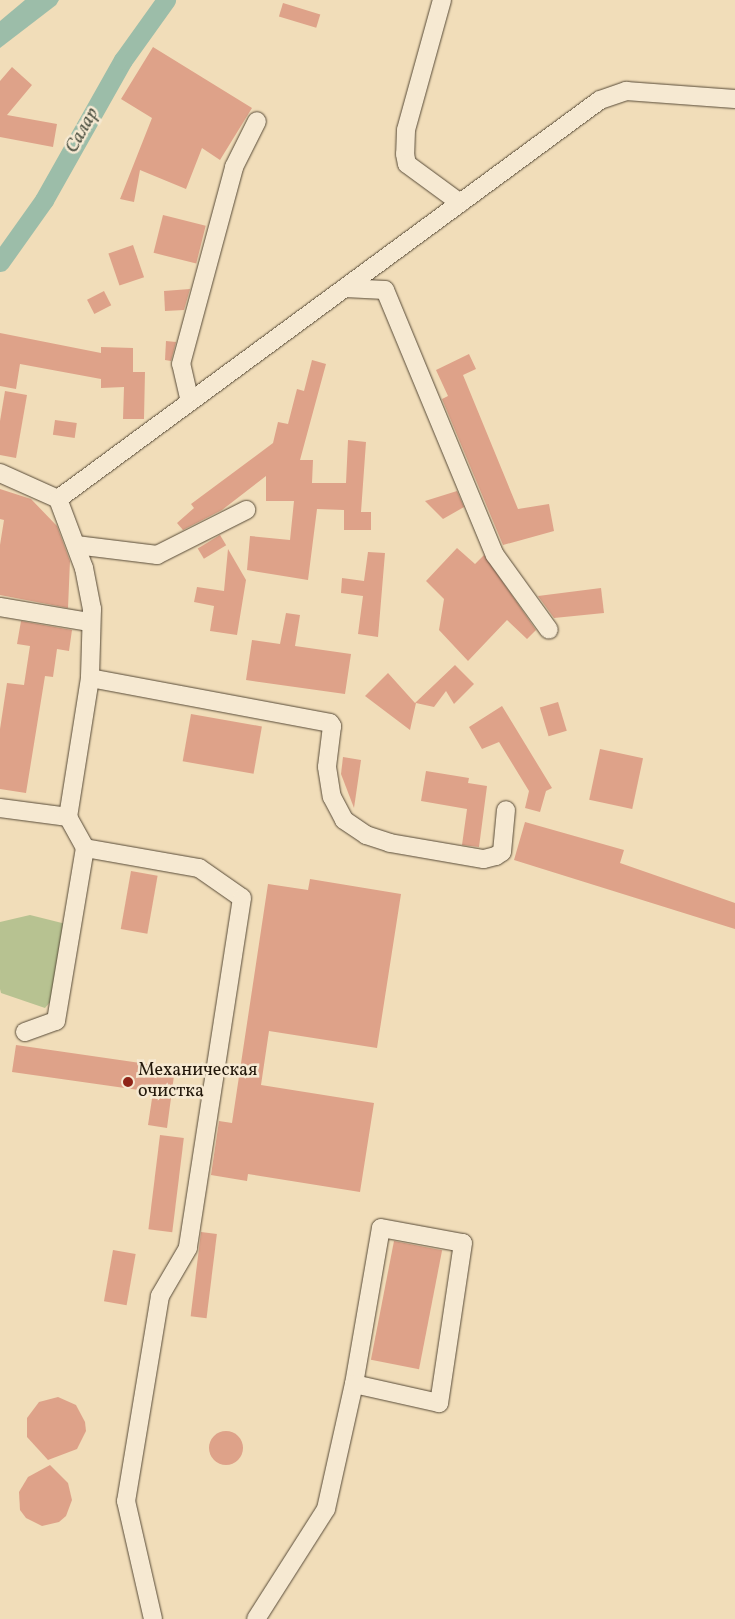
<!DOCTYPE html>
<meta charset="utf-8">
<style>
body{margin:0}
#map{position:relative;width:735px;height:1619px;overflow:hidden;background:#f1ddb9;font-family:Vollkorn,serif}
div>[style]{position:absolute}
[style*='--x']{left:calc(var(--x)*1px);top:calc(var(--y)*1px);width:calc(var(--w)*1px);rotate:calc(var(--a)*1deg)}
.green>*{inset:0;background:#b7c291}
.water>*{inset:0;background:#9cbda9}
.canal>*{height:19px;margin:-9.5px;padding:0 9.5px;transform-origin:9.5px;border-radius:9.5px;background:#9cbda9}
.building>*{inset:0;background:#dea289;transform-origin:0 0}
.round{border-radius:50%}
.roads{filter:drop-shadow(0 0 1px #574a37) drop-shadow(0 0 1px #574a37)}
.minor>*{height:18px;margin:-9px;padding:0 9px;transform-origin:9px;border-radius:9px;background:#f6e9d2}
.dots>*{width:14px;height:14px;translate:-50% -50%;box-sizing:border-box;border:2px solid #f6e9d2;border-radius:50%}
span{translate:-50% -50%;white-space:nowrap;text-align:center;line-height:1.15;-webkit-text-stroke:5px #f6e9d2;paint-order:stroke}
.poi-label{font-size:18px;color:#24190c}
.left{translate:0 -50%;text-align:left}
.water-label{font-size:19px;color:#4e5243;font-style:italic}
</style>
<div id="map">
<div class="green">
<div style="clip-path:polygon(30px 915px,66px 924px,55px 996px,45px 1008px,1px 993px,0 989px,0 922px)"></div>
</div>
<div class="water">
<div style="clip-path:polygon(25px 0,59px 0,56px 5px,0 48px,0 21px)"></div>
</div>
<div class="canal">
<div style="--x:0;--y:262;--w:76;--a:-54.6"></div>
<div style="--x:44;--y:200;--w:161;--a:-60.6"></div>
<div style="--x:123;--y:60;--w:74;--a:-54.4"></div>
</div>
<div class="building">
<div style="left:283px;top:3px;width:39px;height:14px;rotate:17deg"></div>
<div style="clip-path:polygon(153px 47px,252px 108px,220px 160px,202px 148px,186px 189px,140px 170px,134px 202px,120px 199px,152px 118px,121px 99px)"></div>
<div style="clip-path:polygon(12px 67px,32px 85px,7px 115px,57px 124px,53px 147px,0 137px,0 81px)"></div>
<div style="left:163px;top:215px;width:44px;height:39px;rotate:14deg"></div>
<div style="left:133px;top:245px;width:34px;height:26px;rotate:71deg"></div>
<div style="clip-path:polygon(190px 289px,184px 310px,165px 311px,164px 291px)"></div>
<div style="left:104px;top:291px;width:16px;height:19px;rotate:63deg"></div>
<div style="clip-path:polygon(0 333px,101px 353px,101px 347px,133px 348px,133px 372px,145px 372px,144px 419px,123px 419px,124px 387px,101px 388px,101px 379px,20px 364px,16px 389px,0 386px)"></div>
<div style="clip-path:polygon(166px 341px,176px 342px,171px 361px,165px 360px)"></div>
<div style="clip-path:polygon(469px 354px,476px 369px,463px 375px,518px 509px,549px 504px,554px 531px,503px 545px,442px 399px,448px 396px,436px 370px)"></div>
<div style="clip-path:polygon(312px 360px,326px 364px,300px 460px,313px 460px,312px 483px,346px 483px,348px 440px,366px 442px,361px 512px,371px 512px,371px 530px,344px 530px,344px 510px,317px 509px,308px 580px,247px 570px,250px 536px,290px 540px,294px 501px,266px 501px,266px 476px,222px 510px,183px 530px,177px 523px,194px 508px,191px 504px,273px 443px,278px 422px,288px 424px,297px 389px,304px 391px)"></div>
<div style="clip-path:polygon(5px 391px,27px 395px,16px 458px,0 455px,0 421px)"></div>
<div style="left:55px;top:420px;width:22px;height:15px;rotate:8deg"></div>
<div style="clip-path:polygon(0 489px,31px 499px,57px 526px,70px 561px,68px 608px,0 595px,0 545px,4px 520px,0 519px)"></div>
<div style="clip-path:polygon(457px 491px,464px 507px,443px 519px,425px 501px)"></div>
<div style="left:220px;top:535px;width:12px;height:26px;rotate:59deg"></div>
<div style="clip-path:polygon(457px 548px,475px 564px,484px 555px,536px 630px,527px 639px,507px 620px,468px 661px,439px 630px,444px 599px,426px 581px)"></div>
<div style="clip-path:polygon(228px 549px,246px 580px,237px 635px,210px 631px,214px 606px,194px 602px,197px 587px,224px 591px)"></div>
<div style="clip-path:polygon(368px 552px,385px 553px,378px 637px,358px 634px,363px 596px,341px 593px,342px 578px,364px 581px)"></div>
<div style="clip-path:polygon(601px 588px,604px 613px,554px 618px,538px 596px)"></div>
<div style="clip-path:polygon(286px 613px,300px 615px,295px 646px,351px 654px,345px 694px,246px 680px,252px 640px,280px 644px)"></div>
<div style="clip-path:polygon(21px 621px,72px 630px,69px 651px,57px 649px,53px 677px,45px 676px,26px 793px,0 789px,0 729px,7px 683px,24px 685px,30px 646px,17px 644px)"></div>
<div style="clip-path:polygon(455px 665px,474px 684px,454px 704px,446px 691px,434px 707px,416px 703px,410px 730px,365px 696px,388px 673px,415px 703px)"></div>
<div style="left:558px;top:702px;width:30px;height:19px;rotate:73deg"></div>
<div style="clip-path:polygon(502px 706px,552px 788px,546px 791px,540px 812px,525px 808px,529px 791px,499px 742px,482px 749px,469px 727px)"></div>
<div style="left:191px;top:714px;width:72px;height:48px;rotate:10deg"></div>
<div style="left:600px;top:749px;width:44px;height:52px;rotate:12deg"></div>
<div style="clip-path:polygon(343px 757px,361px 760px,354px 808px,341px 774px)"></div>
<div style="clip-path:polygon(426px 771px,469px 778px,468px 783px,487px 786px,479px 847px,462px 845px,467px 809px,421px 801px)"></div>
<div style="clip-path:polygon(525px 822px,624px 850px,620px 863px,735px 903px,735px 929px,514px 860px)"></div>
<div style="left:131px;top:871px;width:27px;height:59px;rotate:10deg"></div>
<div style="clip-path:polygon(310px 879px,401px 894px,377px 1048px,269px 1031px,261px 1085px,374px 1103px,360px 1192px,248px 1174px,247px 1181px,211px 1175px,219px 1121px,232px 1123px,268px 884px,308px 890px)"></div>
<div style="clip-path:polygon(16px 1045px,175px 1068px,167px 1128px,148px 1125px,153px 1092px,12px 1072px)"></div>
<div style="left:160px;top:1135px;width:24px;height:95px;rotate:7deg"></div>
<div style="left:201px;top:1232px;width:16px;height:85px;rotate:7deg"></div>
<div style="left:394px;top:1241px;width:49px;height:121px;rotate:11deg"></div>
<div style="left:113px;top:1250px;width:23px;height:52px;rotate:10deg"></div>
<div style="clip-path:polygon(58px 1397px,76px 1405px,85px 1422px,86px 1431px,77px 1449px,48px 1460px,27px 1437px,27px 1418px,39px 1402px)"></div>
<div class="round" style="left:209px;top:1431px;width:34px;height:34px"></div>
<div style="clip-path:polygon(50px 1465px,68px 1483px,72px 1500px,66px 1516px,59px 1522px,42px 1526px,26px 1518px,20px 1510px,19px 1492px,28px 1477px)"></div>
</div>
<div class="roads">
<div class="minor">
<div style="--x:442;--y:0;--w:135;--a:105.5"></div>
<div style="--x:406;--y:130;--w:24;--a:92"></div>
<div style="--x:405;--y:154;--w:10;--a:79"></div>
<div style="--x:407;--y:164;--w:66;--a:36.3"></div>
<div style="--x:345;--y:288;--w:40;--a:2.9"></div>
<div style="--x:385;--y:290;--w:287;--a:67.5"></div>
<div style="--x:495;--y:555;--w:92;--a:54.2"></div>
<div style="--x:190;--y:402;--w:39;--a:-103"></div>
<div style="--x:181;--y:364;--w:204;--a:-74.9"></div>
<div style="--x:234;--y:167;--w:51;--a:-63.4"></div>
<div style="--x:0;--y:473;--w:64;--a:24.1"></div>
<div style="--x:58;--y:499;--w:74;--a:69.4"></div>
<div style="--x:84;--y:568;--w:42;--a:79"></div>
<div style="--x:92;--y:609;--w:69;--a:91.7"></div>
<div style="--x:90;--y:678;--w:244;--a:10.6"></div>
<div style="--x:330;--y:723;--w:4;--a:56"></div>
<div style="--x:332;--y:726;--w:41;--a:97"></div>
<div style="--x:327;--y:767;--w:30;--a:81"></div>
<div style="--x:332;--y:797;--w:26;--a:62"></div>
<div style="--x:344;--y:820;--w:27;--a:34"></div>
<div style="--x:366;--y:835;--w:25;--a:18"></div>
<div style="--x:390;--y:843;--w:95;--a:9.7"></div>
<div style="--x:484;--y:859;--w:12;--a:-14"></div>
<div style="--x:496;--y:856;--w:7;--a:-34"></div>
<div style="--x:502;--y:852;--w:42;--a:-84.6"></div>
<div style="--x:58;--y:499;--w:673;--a:-36.36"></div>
<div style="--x:600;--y:100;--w:28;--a:-19"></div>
<div style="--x:626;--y:91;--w:109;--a:4.2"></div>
<div style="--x:76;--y:545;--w:82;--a:7"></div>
<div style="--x:157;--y:555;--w:100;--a:-26.8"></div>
<div style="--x:0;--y:607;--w:91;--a:9.5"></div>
<div style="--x:0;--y:808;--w:69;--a:7.5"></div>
<div style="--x:68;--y:817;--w:141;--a:-81"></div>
<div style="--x:68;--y:817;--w:35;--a:61"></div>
<div style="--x:85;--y:848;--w:116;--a:10"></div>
<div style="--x:199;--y:868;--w:52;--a:34.9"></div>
<div style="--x:242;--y:898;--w:354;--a:98.8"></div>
<div style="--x:188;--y:1248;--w:56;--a:120.3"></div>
<div style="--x:160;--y:1296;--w:208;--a:99.4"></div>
<div style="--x:126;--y:1501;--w:121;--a:77.1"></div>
<div style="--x:25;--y:1032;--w:33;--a:-20"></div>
<div style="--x:56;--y:1021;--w:175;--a:-80.5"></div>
<div style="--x:256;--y:1619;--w:130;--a:-57.5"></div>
<div style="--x:326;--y:1509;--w:128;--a:-77.4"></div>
<div style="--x:354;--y:1384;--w:158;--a:-80.2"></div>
<div style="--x:381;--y:1228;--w:83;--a:10.4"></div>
<div style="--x:463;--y:1243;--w:162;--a:98.5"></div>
<div style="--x:439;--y:1403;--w:87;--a:-167.4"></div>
</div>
</div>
<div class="dots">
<div style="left:128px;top:1082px;background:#8f2418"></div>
</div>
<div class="poi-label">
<span class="left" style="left:138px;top:1082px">Механическая<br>очистка</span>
</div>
<div class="water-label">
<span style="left:83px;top:131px;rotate:-61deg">Салар</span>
</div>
</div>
